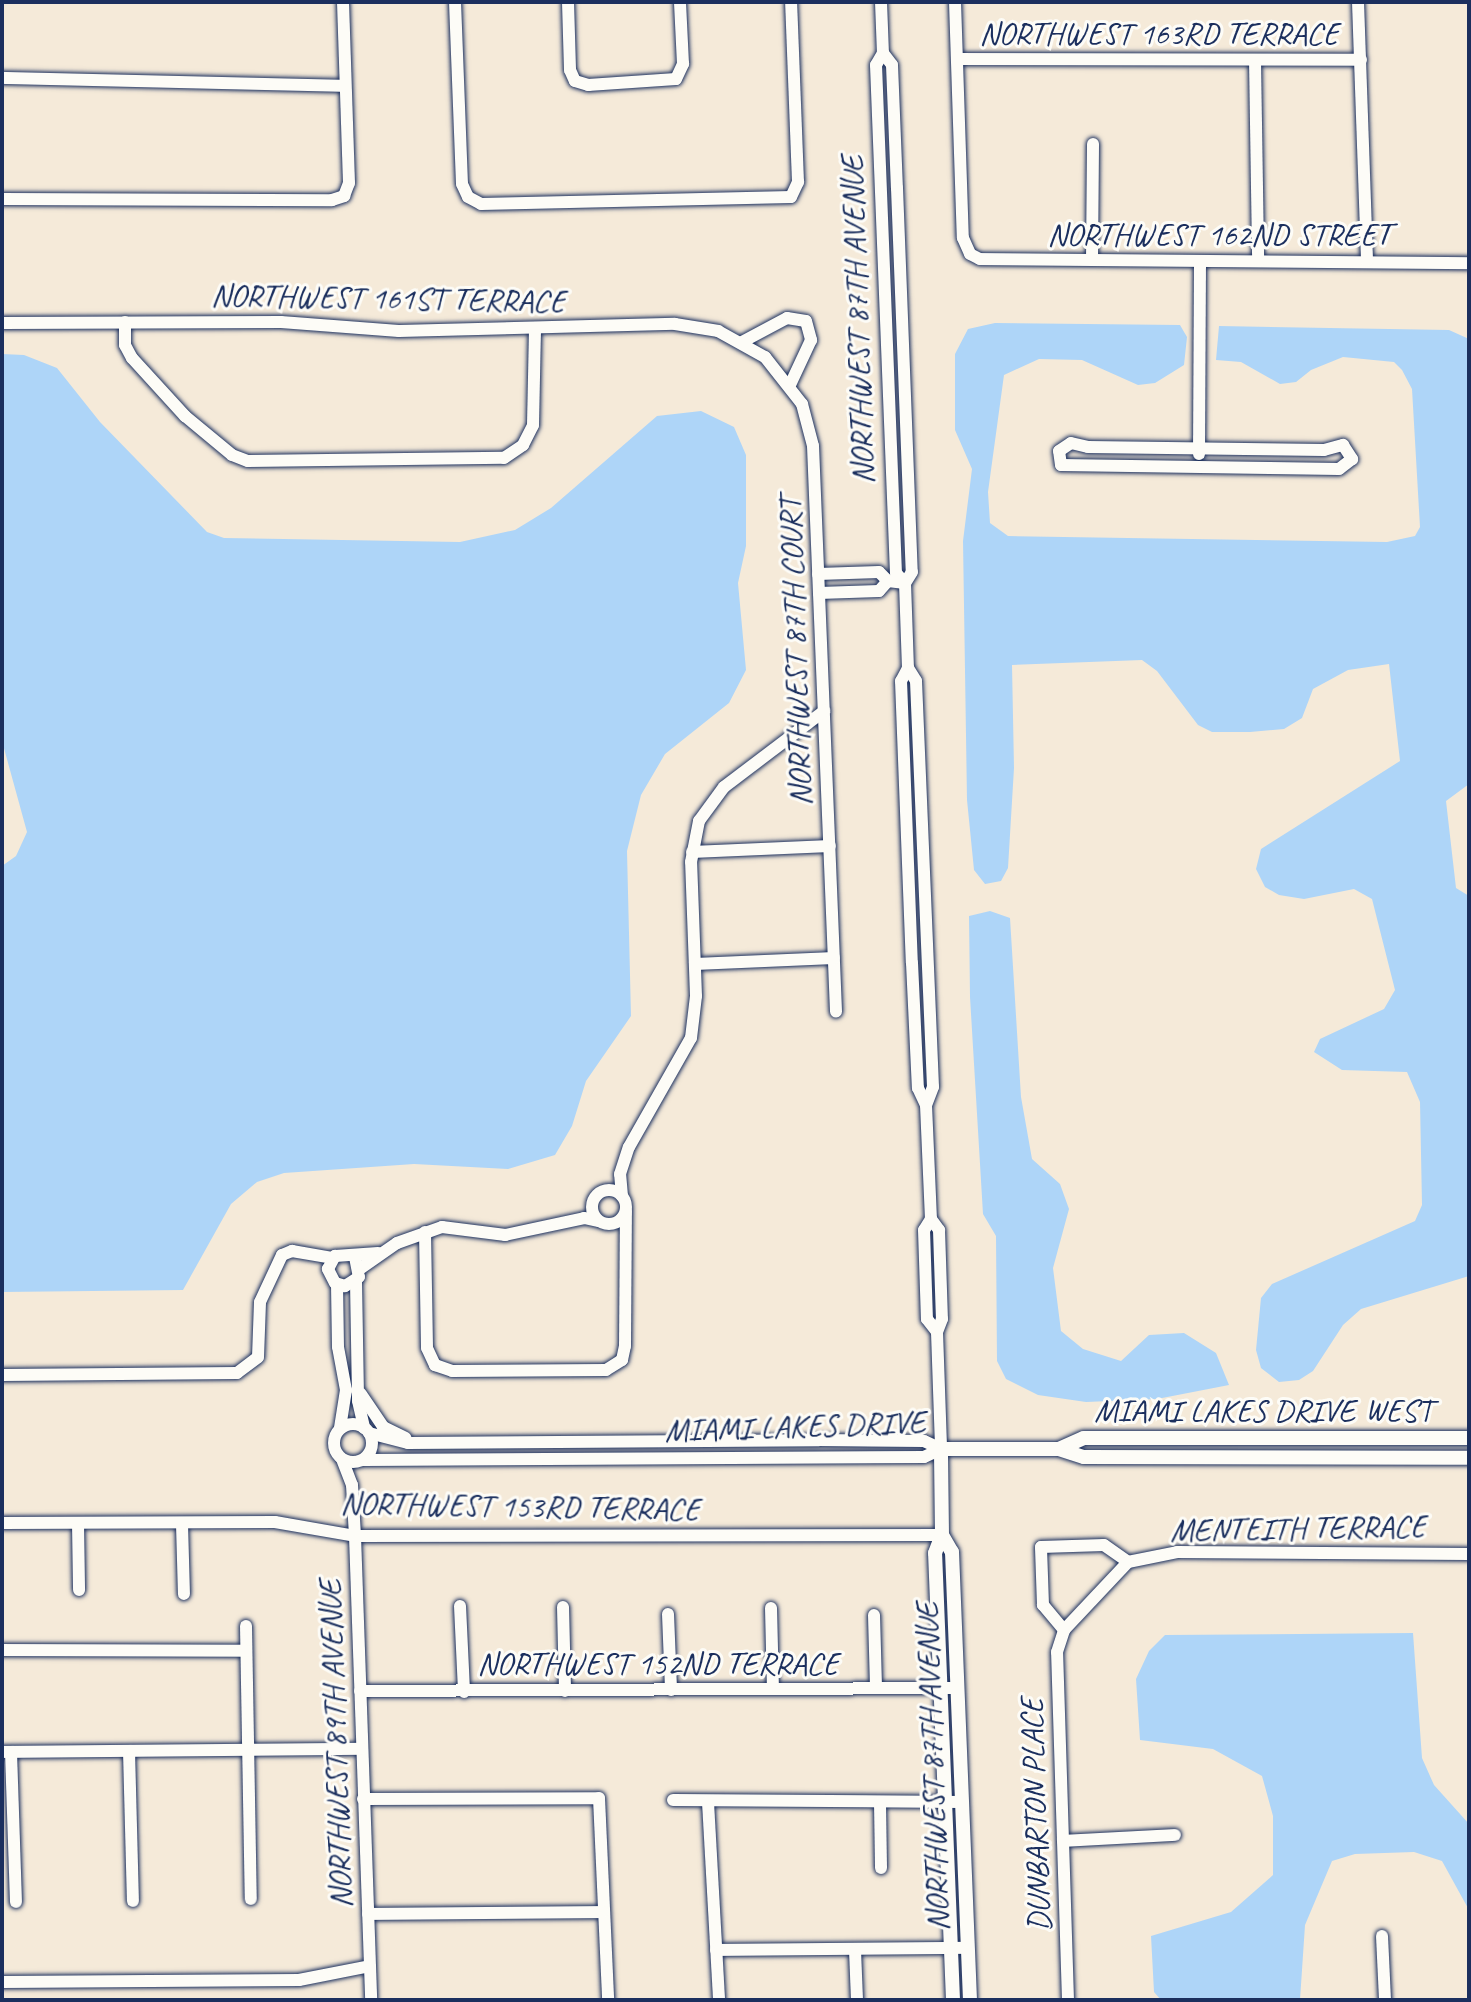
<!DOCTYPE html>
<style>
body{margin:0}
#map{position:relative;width:1471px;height:2002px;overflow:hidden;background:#f5ead9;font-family:Caveat,sans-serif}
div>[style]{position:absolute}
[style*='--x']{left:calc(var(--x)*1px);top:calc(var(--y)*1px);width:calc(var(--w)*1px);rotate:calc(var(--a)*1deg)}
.water>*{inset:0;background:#aed5f8}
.roads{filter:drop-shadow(0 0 2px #1b2f5e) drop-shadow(0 0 2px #1b2f5e)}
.minor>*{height:12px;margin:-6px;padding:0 6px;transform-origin:6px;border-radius:6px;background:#fdfcf7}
.minor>.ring{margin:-6px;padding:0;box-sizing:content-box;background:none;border:12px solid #fdfcf7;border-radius:50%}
.major>*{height:14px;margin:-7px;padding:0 7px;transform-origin:7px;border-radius:7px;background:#fdfcf7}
span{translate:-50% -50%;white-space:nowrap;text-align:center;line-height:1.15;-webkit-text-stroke:6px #fdfcf7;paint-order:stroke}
.street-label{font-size:32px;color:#1b2f5e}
.frame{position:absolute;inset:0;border:4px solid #1b2f5e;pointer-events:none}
</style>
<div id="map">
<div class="water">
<div style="clip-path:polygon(995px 323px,1180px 325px,1187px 337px,1184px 365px,1155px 383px,1138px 385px,1082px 360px,1039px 359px,1004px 375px,988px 492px,990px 523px,1008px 536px,1387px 542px,1415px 536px,1420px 527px,1412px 389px,1402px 370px,1394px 362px,1343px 357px,1311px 370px,1296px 382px,1280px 384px,1241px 362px,1216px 360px,1219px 326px,1449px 330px,1469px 339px,1469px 784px,1446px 801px,1456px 888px,1469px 896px,1469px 1276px,1361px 1309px,1343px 1325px,1313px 1371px,1299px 1380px,1279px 1382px,1261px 1368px,1256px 1350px,1261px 1298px,1272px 1284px,1415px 1221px,1422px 1205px,1420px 1102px,1407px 1072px,1342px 1070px,1314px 1052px,1320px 1039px,1384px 1009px,1395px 990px,1372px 899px,1354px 889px,1304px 899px,1279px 895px,1265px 887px,1256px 869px,1261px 849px,1400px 761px,1389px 664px,1348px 670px,1313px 689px,1302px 718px,1284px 729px,1250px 732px,1212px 732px,1198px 725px,1157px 671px,1142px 660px,1012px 665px,1014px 768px,1008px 868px,1001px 881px,985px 884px,974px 870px,967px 800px,963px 541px,972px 469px,955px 430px,955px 354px,968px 329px)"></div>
<div style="clip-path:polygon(2px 354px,24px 355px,57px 368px,100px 422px,207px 532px,224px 538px,460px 542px,515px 530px,551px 508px,657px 416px,701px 411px,734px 427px,746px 455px,746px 546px,738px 583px,746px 670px,729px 703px,665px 754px,641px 795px,627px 851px,631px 1016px,586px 1081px,572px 1126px,555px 1155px,508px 1169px,414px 1164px,284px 1173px,257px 1182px,231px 1204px,183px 1290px,2px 1292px,2px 866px,16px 856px,27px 832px,2px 741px)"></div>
<div style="clip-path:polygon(990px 911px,1010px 918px,1021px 1097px,1032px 1159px,1060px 1184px,1069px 1209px,1053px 1268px,1061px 1331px,1083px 1349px,1121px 1361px,1149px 1335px,1184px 1333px,1216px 1353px,1229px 1385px,1157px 1399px,1086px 1402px,1038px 1395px,1006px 1379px,997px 1361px,996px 1236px,983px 1214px,970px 997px,969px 916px)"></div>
<div style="clip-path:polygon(1413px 1633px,1422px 1758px,1434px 1785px,1469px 1824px,1469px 1910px,1442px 1861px,1414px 1852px,1355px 1854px,1332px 1861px,1305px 1925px,1300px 2000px,1161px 2000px,1154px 1992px,1151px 1936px,1231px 1912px,1273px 1875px,1273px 1816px,1262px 1776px,1213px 1749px,1140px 1740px,1136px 1679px,1149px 1651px,1165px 1635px)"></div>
</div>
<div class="roads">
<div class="minor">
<div style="--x:455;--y:2;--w:182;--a:87.8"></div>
<div style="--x:462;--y:184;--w:14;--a:65"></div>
<div style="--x:468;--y:197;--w:15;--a:28"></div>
<div style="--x:481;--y:204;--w:310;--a:-1.3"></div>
<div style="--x:791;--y:197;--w:17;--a:-65"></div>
<div style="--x:798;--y:182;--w:180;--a:-92.2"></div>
<div style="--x:568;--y:2;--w:68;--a:88.3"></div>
<div style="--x:570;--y:70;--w:12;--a:66"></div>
<div style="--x:575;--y:81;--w:14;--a:17"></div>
<div style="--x:588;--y:85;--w:88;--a:-3.9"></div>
<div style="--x:676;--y:79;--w:17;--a:-65"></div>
<div style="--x:683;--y:64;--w:62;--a:-92.8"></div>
<div style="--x:881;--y:2;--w:51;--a:87.8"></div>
<div style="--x:883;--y:53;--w:15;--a:53"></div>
<div style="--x:892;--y:65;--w:123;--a:87.7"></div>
<div style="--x:897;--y:188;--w:384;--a:87.8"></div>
<div style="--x:912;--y:572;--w:13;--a:122"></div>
<div style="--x:955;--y:2;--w:236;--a:88.1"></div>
<div style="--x:963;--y:238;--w:17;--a:66"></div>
<div style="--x:970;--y:254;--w:11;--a:27"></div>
<div style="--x:980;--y:259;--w:489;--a:0.5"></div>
<div style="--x:1358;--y:2;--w:259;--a:88"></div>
<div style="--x:883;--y:53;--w:14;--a:120"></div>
<div style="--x:876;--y:65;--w:508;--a:87.75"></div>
<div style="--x:896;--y:573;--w:13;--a:48"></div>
<div style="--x:905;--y:583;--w:85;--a:88"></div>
<div style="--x:908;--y:668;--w:15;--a:58"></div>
<div style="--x:916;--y:681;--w:406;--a:87.6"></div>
<div style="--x:933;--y:1087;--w:19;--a:111"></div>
<div style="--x:926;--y:1105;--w:114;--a:87.5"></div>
<div style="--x:931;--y:1219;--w:14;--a:54"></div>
<div style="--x:939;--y:1230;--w:89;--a:88.1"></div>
<div style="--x:942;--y:1319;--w:14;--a:111"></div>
<div style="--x:937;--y:1332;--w:117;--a:88"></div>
<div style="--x:957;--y:59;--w:404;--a:0.1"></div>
<div style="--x:1255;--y:60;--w:201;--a:89.1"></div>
<div style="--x:2;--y:78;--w:343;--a:1.3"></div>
<div style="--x:2;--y:199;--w:330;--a:0.2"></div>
<div style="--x:332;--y:200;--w:13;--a:-18"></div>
<div style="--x:344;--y:196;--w:14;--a:-69"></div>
<div style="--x:349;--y:183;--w:181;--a:-91.9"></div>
<div style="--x:1092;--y:260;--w:116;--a:-89.5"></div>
<div style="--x:125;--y:322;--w:23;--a:90"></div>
<div style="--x:125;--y:345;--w:15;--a:62"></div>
<div style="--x:132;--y:358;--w:79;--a:47.6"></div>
<div style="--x:185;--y:416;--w:61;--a:39.7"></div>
<div style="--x:232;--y:455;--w:17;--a:21"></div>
<div style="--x:248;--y:461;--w:256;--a:-0.7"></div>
<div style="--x:504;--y:458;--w:23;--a:-34"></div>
<div style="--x:523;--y:445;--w:22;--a:-63"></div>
<div style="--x:533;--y:425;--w:95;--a:-88.8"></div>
<div style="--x:2;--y:323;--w:279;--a:-0.2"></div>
<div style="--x:281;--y:322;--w:118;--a:4.4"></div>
<div style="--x:399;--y:331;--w:276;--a:-1.5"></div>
<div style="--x:675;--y:324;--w:44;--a:9.2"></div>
<div style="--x:718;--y:331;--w:54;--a:29"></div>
<div style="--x:765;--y:357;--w:60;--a:51.8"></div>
<div style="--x:802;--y:404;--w:43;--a:75.3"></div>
<div style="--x:813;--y:446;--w:566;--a:87.67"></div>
<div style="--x:742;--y:342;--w:51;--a:-28.1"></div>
<div style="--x:787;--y:318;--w:19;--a:9"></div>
<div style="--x:806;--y:321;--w:20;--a:75"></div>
<div style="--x:811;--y:340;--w:50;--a:115"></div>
<div style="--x:1071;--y:443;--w:17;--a:13"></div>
<div style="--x:1088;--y:447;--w:236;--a:0.7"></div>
<div style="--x:1324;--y:450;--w:20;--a:-15"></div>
<div style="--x:1343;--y:445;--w:17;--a:57"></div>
<div style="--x:1352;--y:459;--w:16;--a:142"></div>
<div style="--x:1339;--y:469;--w:278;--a:-179.2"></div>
<div style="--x:1061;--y:465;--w:14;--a:-98"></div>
<div style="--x:1059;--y:451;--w:14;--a:-34"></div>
<div style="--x:1199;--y:454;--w:193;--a:-89.7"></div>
<div style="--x:818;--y:574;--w:61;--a:-1.9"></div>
<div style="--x:879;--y:572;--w:13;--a:45"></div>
<div style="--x:888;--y:581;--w:17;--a:7"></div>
<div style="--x:819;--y:593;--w:60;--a:-1.9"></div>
<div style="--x:879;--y:591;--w:13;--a:-48"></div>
<div style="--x:908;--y:668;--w:15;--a:118"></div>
<div style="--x:901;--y:681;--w:282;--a:87.8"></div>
<div style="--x:912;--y:963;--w:125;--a:87.3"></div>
<div style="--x:918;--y:1088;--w:19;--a:65"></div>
<div style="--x:692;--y:852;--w:138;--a:-2.5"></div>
<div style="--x:695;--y:964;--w:139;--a:-2.5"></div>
<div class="ring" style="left:592px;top:1190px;width:22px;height:22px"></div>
<div style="--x:622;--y:1196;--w:22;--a:-95"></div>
<div style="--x:620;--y:1174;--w:28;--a:-72"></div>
<div style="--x:629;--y:1147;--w:125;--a:-60.4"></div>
<div style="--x:691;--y:1038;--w:42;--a:-83.2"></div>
<div style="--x:696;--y:996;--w:134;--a:-92.1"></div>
<div style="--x:691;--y:862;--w:42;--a:-79"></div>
<div style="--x:699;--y:821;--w:42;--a:-53.7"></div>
<div style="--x:724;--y:787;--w:126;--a:-37.2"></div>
<div style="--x:931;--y:1219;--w:13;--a:122"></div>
<div style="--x:924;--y:1230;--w:89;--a:88.1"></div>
<div style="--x:927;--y:1319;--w:16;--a:52"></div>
<div style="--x:425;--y:1232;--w:116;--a:89"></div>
<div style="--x:427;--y:1348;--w:19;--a:65"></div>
<div style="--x:435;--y:1365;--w:18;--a:19"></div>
<div style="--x:452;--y:1371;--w:154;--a:-0.4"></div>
<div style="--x:606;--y:1370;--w:19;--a:-32"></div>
<div style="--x:622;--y:1360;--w:14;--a:-78"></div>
<div style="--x:625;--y:1346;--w:135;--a:-89.6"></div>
<div style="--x:355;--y:1257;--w:20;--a:79"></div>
<div style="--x:359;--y:1277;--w:17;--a:147"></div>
<div style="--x:345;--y:1286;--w:10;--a:-163"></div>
<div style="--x:335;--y:1283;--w:16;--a:-117"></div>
<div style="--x:328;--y:1269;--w:15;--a:-62"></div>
<div style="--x:335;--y:1256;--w:43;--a:-4"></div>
<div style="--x:361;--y:1268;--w:44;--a:-34.8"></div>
<div style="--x:397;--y:1243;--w:48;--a:-19.6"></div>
<div style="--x:442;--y:1227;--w:64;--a:7.2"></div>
<div style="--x:505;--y:1235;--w:81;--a:-12.1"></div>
<div style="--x:584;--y:1218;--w:14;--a:12"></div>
<div style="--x:356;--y:1282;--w:119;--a:89"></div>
<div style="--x:358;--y:1401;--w:28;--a:77"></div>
<div style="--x:337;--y:1284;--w:63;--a:89.1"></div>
<div style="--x:338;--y:1347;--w:44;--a:79.5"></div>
<div style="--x:346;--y:1390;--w:39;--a:99"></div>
<div style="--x:2;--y:1375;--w:235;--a:-0.5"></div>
<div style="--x:237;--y:1373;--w:26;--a:-37"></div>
<div style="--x:258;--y:1357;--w:55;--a:-87.9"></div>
<div style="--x:260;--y:1302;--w:52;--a:-64.9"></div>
<div style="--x:282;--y:1255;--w:11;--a:-22"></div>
<div style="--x:292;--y:1251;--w:42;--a:9.7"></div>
<div style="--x:361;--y:1394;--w:40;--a:56"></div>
<div style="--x:383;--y:1427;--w:25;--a:26"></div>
<div class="ring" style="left:334px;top:1424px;width:26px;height:26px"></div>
<div style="--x:369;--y:1433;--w:40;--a:14.4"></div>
<div style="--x:408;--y:1443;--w:411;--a:-0.4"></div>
<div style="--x:819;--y:1440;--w:105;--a:0.5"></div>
<div style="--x:924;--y:1441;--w:19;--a:25"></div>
<div style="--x:342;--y:1459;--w:28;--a:69"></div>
<div style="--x:352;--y:1485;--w:51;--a:86.6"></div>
<div style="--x:355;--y:1536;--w:464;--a:88"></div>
<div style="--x:363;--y:1460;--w:561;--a:-0.31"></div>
<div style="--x:924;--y:1457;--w:19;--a:-25"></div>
<div style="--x:2;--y:1523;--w:273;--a:-0.2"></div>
<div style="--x:275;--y:1522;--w:81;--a:9.9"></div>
<div style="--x:355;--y:1536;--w:587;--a:-0.1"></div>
<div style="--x:78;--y:1523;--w:67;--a:89.1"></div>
<div style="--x:182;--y:1524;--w:70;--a:88.4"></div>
<div style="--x:1128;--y:1562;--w:50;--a:-11.5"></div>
<div style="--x:1177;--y:1552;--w:292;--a:0.4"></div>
<div style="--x:460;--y:1606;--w:86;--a:87.3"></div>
<div style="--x:563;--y:1607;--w:84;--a:88.6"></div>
<div style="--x:771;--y:1608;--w:81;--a:88.6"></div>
<div style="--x:668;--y:1614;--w:76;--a:87.7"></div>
<div style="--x:874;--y:1615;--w:73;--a:88.4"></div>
<div style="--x:246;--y:1626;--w:273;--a:89"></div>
<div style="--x:1064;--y:1630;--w:33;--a:-130"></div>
<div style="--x:1043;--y:1605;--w:58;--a:-92"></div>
<div style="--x:1041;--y:1547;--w:63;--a:-1.8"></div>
<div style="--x:1104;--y:1545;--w:29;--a:35"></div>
<div style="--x:2;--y:1650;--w:244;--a:0.2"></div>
<div style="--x:360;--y:1691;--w:597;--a:-0.29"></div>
<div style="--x:129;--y:1751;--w:150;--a:88.5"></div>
<div style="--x:2;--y:1752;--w:359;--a:-0.5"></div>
<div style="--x:11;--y:1752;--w:150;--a:88.1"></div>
<div style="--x:363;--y:1799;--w:236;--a:-0.2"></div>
<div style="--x:599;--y:1798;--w:202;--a:87.4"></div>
<div style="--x:673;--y:1800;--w:289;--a:0.4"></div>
<div style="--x:708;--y:1802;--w:198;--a:86.8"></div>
<div style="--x:880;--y:1803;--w:65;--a:89.1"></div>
<div style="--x:1063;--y:1841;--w:112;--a:-3.1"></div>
<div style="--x:368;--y:1914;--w:235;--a:-0.5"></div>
<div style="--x:1382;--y:1936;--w:64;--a:87.3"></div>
<div style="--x:716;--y:1950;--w:252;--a:-0.5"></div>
<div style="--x:855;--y:1950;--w:50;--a:87.7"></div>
<div style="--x:2;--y:1982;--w:297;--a:-0.4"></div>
<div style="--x:299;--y:1980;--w:72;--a:-11.2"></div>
<div style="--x:1068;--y:2000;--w:348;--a:-91.8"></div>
<div style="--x:1057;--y:1652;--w:23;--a:-72"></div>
<div style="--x:1064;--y:1630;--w:93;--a:-46.7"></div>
</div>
<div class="major">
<div style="--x:1059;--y:1449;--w:27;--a:-24"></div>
<div style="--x:1084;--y:1438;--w:385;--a:0"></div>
<div style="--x:942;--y:1535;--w:20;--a:60"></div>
<div style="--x:952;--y:1552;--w:448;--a:87.7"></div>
<div style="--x:953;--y:2000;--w:447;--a:-92.3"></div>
<div style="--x:935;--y:1553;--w:19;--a:-69"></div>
<div style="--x:942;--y:1535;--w:86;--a:-90.7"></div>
<div style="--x:941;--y:1449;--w:118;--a:0"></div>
<div style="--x:1059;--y:1449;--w:26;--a:18"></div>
<div style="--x:1084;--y:1457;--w:385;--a:0.1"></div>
</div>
</div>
<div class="street-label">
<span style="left:1159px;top:34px">NORTHWEST 163RD TERRACE</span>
<span style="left:1219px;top:235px">NORTHWEST 162ND STREET</span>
<span style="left:388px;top:299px;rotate:1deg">NORTHWEST 161ST TERRACE</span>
<span style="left:858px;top:320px;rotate:-92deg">NORTHWEST 87TH AVENUE</span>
<span style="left:796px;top:652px;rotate:-92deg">NORTHWEST 87TH COURT</span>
<span style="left:1263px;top:1411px">MIAMI LAKES DRIVE WEST</span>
<span style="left:795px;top:1427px;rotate:-2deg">MIAMI LAKES DRIVE</span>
<span style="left:520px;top:1507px;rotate:1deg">NORTHWEST 153RD TERRACE</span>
<span style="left:1298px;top:1529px;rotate:-1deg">MENTEITH TERRACE</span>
<span style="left:658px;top:1664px">NORTHWEST 152ND TERRACE</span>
<span style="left:336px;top:1744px;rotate:-92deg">NORTHWEST 89TH AVENUE</span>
<span style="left:933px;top:1767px;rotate:-92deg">NORTHWEST 87TH AVENUE</span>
<span style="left:1036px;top:1815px;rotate:-92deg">DUNBARTON PLACE</span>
</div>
<div class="frame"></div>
</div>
